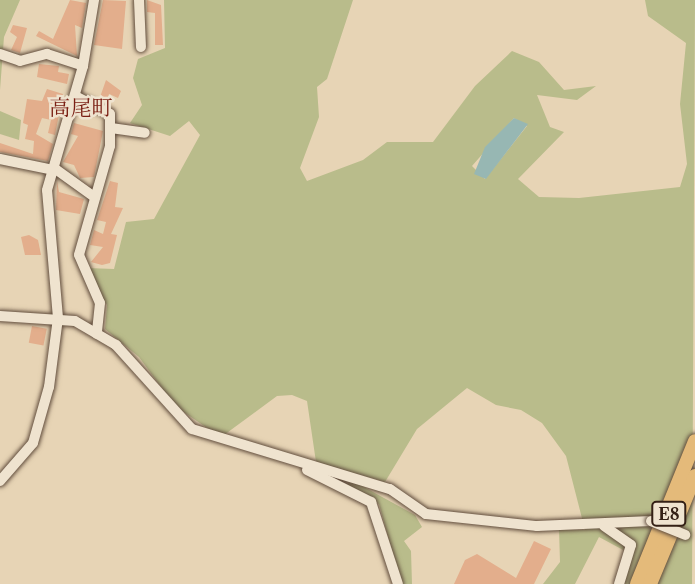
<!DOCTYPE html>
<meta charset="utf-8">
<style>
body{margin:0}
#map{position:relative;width:695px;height:584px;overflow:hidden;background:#e7d4b5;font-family:"Libre Caslon Text","Noto Serif JP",serif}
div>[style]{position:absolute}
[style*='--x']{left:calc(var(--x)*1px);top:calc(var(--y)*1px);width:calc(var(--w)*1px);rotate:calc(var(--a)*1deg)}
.green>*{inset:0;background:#b9bc8b}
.water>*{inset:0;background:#97b7b3}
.building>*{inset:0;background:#e3ae8c;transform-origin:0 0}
.roads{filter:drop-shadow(0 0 2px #614d3d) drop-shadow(0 0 2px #614d3d)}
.minor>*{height:10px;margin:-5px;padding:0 5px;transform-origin:5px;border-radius:5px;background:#efe3cf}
.highway>*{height:14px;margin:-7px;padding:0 7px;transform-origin:7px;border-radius:7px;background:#e4ba7a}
.bridges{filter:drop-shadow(0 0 2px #614d3d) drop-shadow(0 0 2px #614d3d)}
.minor-bridge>*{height:10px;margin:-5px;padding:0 5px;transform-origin:5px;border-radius:5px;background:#efe3cf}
span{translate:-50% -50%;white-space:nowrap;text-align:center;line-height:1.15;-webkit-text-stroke:5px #efe3cf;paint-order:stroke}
.shield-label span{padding:2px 5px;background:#efe3cf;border:2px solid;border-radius:5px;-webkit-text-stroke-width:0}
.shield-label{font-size:16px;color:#342015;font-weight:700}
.quarter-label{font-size:21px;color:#7a1f14}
</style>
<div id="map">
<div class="green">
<div style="clip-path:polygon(0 0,20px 0,4px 37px,0 90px)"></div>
<div style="clip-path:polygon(evenodd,164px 0,353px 0,327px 79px,317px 87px,319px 117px,300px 168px,307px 181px,363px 160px,387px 142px,433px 142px,475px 86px,512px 51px,539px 62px,564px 90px,596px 86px,577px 100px,537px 95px,550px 127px,564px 132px,518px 179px,539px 197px,579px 198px,680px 187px,687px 164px,680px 104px,686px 43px,648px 16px,645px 0,695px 0,692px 584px,621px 584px,625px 551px,599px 537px,575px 584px,543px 584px,560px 562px,559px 529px,585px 530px,566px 456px,542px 423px,521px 410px,496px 405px,467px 388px,417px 429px,385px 482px,316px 462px,307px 401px,292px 395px,277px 396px,224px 435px,213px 432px,175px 406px,139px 357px,105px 329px,107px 305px,86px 277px,87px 268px,114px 269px,126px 222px,154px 219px,200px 135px,189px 121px,170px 136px,130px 123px,142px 105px,133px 78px,138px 59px,165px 48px,164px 0,514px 118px,527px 126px,485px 179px,472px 166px,514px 118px)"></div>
<div style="clip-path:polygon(0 111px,21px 120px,19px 140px,0 134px)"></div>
<div style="clip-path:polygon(353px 481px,415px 515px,422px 527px,404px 541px,411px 551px,412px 584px,401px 584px,379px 504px,346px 484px)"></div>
</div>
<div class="water">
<div style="clip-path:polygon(514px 118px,528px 124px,486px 179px,474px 174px,485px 147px)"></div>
</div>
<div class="building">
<div style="clip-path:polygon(70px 0,86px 3px,82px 28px,75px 25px,77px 56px,36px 36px,39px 31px,53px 39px)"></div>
<div style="clip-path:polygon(103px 0,126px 1px,122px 49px,94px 45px)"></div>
<div style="clip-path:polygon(147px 0,161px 5px,163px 45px,155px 45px,155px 13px,147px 12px)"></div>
<div style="clip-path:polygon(13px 25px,27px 28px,20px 53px,11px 50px,17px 37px,10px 32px)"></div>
<div style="clip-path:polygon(39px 64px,59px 66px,58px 72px,69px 74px,67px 84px,37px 77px)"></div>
<div style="clip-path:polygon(106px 80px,121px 91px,118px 98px,109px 94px,106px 103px,99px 100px)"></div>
<div style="clip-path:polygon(47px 89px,63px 94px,55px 135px,48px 133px,51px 120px,42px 118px,36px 134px,53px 144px,48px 161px,0 152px,0 143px,33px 154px,34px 141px,25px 139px,28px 125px,23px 123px,27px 99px,42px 101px)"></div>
<div style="clip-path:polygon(74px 123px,103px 131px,94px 177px,80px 178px,74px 165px,63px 162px,78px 136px,71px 134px)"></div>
<div style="clip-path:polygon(57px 181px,59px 192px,84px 199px,80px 214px,56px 210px)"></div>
<div style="clip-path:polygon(110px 181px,118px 183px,115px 207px,123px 208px,111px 234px,117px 235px,110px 263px,102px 265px,91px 262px,103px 247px,90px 245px,94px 230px,103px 234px,106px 222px,97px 220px)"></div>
<div style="clip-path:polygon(29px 235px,38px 240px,41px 255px,25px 255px,21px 237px)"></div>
<div style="left:32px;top:326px;width:15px;height:17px;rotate:11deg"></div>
<div style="clip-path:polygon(534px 541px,551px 549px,534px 584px,454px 584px,465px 560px,477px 554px,516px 578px)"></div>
</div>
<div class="roads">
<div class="minor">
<div style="--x:139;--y:0;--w:47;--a:87.6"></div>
<div style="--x:0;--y:54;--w:21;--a:19"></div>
<div style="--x:20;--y:61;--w:28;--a:-15"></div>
<div style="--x:47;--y:54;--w:38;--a:18"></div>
<div style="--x:75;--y:96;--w:39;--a:27"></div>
<div style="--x:110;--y:114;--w:32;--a:90"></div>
<div style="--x:110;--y:146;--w:113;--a:105.9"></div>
<div style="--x:79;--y:255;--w:52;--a:66.4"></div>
<div style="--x:100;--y:303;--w:31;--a:96"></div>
<div style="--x:111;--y:128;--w:34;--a:8"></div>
<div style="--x:0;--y:159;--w:54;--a:11.7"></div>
<div style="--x:54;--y:168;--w:48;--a:35.7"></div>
<div style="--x:0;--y:316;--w:75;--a:3.8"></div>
<div style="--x:75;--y:321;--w:48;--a:30.3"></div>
<div style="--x:116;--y:345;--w:113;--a:47.9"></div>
<div style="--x:192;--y:429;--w:207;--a:16.9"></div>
<div style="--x:390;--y:489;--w:44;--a:34.8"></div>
<div style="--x:426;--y:514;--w:112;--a:6.2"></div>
<div style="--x:537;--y:526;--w:114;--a:-2.5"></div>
<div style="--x:307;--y:470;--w:72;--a:26.6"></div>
<div style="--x:371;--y:502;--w:86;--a:71.8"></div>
<div style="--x:0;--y:481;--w:50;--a:-49"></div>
<div style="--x:33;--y:443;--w:58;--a:-74.1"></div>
<div style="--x:49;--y:387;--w:70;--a:-82.6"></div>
<div style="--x:58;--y:318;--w:128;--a:-94.9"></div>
<div style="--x:47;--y:190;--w:129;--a:-73.8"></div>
<div style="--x:83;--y:66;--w:67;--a:-80.5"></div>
<div style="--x:604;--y:526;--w:33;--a:35"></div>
<div style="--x:631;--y:545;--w:41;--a:107.1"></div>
</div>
<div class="highway">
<div style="--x:637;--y:584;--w:154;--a:-67.9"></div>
<div style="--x:650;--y:584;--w:117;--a:-67.4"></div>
</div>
</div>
<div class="bridges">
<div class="minor-bridge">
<div style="--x:651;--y:521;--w:37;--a:22"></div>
</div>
</div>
<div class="shield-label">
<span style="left:669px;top:514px">E8</span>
</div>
<div class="quarter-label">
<span style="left:81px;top:108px">高尾町</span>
</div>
</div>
